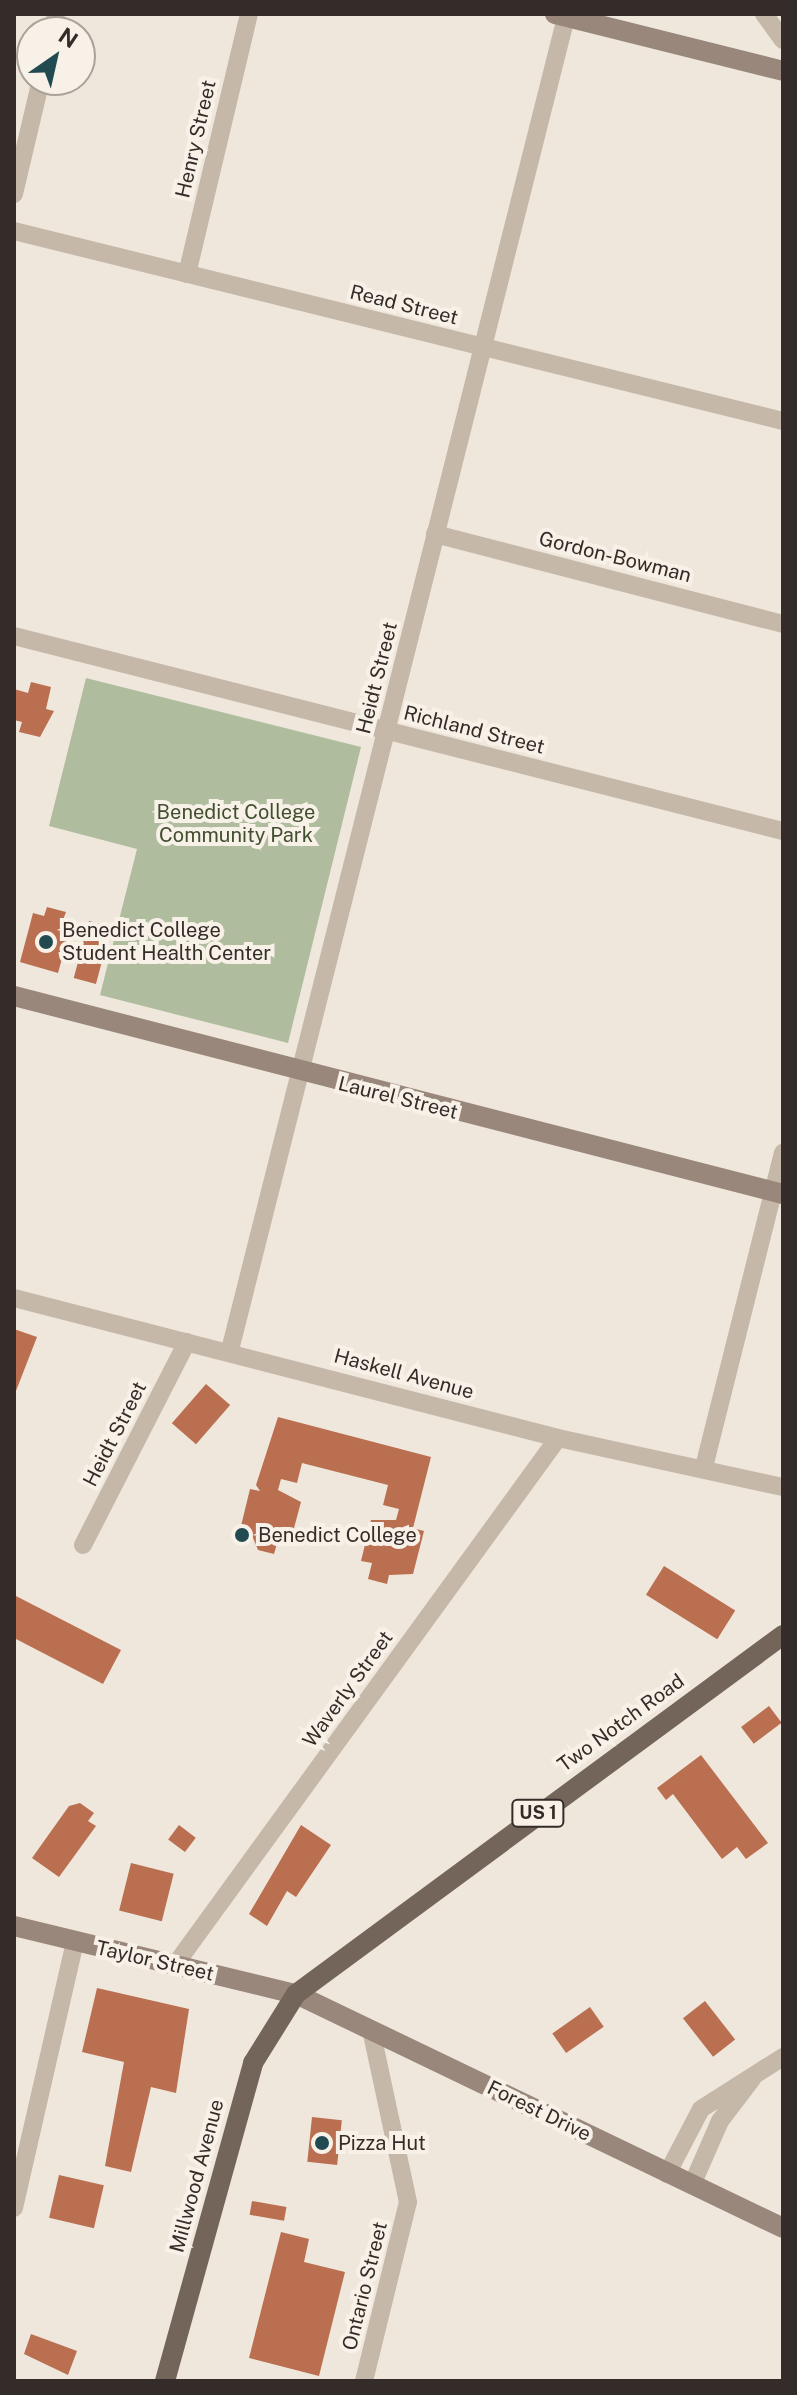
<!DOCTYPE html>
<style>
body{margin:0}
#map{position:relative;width:797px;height:2395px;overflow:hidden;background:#efe7dc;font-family:"Public Sans",sans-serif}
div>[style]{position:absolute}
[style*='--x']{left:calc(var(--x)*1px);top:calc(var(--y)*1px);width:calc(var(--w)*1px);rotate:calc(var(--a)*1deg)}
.green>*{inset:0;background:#b0bc9e}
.building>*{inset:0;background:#b96f50;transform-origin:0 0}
.street>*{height:18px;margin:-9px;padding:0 9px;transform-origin:9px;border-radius:9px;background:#c6b8a9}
.secondary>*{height:20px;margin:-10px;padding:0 10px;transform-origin:10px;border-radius:10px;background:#99877b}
.primary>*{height:20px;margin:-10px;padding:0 10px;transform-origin:10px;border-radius:10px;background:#74655b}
.dots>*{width:22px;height:22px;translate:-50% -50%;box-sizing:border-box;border:4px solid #f7f1e8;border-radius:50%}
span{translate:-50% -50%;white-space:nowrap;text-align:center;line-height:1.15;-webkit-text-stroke:8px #f7f1e8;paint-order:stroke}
.shield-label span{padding:2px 6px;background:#f7f1e8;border:2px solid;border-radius:6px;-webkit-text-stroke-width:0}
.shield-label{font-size:18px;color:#342c28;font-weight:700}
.street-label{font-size:20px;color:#342c28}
.park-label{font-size:20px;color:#424f2f}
.poi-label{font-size:20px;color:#342c28}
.left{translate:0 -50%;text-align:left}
.frame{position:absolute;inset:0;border:16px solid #342c28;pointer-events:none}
.north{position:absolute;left:16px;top:16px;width:80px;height:80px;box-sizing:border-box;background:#f7f1e8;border:2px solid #a9a29b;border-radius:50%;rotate:34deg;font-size:22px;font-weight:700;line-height:32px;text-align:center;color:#342c28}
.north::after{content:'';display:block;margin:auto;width:28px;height:36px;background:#224b51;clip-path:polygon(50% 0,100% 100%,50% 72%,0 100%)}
</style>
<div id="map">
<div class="green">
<div style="clip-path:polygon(86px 678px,361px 747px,288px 1043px,100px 995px,137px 849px,49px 826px)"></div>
</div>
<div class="building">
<div style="clip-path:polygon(31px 682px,51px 687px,46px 709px,54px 711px,40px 737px,19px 732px,22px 722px,14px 720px,14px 689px,28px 693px)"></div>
<div style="clip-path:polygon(47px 907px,66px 912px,63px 920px,72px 923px,58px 973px,20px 962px,33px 913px,44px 916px)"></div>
<div style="left:89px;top:921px;width:23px;height:59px;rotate:15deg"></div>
<div style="clip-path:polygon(14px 1329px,37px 1337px,14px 1396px)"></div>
<div style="left:206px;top:1384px;width:32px;height:52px;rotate:41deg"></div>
<div style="clip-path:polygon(278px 1417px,431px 1457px,413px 1528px,424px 1531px,413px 1574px,389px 1575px,387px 1584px,368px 1579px,372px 1563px,361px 1561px,371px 1520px,396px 1520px,399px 1509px,383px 1505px,388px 1485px,302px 1463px,297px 1483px,281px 1479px,278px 1490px,301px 1502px,290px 1543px,278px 1540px,274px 1554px,258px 1550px,251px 1533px,240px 1530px,250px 1489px,260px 1491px,256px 1485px)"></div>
<div style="left:664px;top:1566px;width:84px;height:34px;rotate:32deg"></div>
<div style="clip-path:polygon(14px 1595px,121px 1650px,103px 1684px,14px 1638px)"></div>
<div style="left:769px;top:1706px;width:21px;height:35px;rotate:53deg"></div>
<div style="clip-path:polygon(701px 1755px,768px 1843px,746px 1859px,737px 1847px,722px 1859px,673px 1794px,666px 1800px,657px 1788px)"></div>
<div style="clip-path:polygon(80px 1803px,94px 1813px,88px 1821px,96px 1826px,59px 1877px,32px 1858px,69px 1806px)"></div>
<div style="left:179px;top:1825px;width:21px;height:18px;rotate:37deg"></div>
<div style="clip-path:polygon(301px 1825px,331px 1845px,296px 1897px,287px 1891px,267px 1926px,249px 1914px)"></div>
<div style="left:131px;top:1863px;width:44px;height:49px;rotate:14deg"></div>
<div style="clip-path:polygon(97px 1988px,189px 2009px,176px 2093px,151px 2087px,131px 2172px,105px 2166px,124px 2062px,82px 2052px)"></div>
<div style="left:705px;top:2001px;width:49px;height:28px;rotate:52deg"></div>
<div style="left:590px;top:2007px;width:24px;height:46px;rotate:55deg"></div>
<div style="left:312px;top:2117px;width:30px;height:45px;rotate:6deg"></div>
<div style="left:59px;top:2175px;width:46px;height:44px;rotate:13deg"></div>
<div style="left:252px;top:2201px;width:35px;height:14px;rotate:10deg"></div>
<div style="clip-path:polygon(281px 2232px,309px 2239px,304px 2262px,345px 2272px,319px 2376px,249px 2358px)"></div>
<div style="clip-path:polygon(31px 2334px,77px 2351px,68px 2375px,24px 2354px)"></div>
</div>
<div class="street">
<div style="--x:764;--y:14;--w:32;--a:54"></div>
<div style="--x:52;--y:32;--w:18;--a:-77"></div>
<div style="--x:14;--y:194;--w:117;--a:-76.7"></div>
<div style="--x:14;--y:231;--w:792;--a:13.88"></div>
<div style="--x:187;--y:274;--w:267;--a:-76.6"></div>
<div style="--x:435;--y:534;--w:359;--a:14.5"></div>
<div style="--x:14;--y:636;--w:793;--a:14.23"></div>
<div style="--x:14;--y:1298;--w:562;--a:14.43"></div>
<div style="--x:558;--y:1438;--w:230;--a:12.3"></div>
<div style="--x:230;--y:1350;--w:1375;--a:-75.85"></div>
<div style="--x:704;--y:1467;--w:324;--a:-75.9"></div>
<div style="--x:83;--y:1545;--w:228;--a:-62.9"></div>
<div style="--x:175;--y:1965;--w:651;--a:-53.99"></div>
<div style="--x:667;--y:2174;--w:73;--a:-62.4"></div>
<div style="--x:701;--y:2109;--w:97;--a:-32.4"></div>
<div style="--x:692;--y:2185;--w:70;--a:-66.4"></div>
<div style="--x:720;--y:2121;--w:53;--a:-52.7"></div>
<div style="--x:14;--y:2208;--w:274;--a:-77.1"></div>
<div style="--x:364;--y:2381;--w:184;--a:-76.2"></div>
<div style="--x:408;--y:2202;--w:176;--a:-102.1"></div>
</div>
<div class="secondary">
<div style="--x:555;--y:14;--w:235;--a:14"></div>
<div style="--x:14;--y:996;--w:794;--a:14.44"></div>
<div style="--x:14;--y:1926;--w:290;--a:13.6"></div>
<div style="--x:296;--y:1994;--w:540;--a:25.66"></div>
</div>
<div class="primary">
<div style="--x:165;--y:2381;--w:330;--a:-74.5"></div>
<div style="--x:253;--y:2063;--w:81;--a:-58.1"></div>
<div style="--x:296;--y:1994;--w:605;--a:-36.4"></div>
</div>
<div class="dots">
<div style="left:46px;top:942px;background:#224b51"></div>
<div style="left:242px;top:1535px;background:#224b51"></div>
<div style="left:322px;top:2143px;background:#224b51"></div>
</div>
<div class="shield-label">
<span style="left:538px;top:1813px">US 1</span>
</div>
<div class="street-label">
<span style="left:196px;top:139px;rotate:-77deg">Henry Street</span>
<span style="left:404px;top:305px;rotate:14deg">Read Street</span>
<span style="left:615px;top:557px;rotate:14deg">Gordon-Bowman</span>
<span style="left:377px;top:678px;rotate:-76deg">Heidt Street</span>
<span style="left:474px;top:730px;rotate:14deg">Richland Street</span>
<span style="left:398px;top:1098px;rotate:14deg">Laurel Street</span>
<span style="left:404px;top:1374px;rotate:15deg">Haskell Avenue</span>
<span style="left:115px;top:1434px;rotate:-63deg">Heidt Street</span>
<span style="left:348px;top:1689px;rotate:-54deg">Waverly Street</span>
<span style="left:621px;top:1723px;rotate:-36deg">Two Notch Road</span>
<span style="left:155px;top:1961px;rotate:13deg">Taylor Street</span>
<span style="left:539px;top:2111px;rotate:26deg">Forest Drive</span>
<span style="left:197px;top:2176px;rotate:-75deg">Millwood Avenue</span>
<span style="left:365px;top:2286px;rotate:-76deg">Ontario Street</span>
</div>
<div class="park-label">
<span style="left:236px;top:824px">Benedict College<br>Community Park</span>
</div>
<div class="poi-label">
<span class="left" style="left:62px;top:942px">Benedict College<br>Student Health Center</span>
<span class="left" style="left:258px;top:1535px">Benedict College</span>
<span class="left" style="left:338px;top:2143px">Pizza Hut</span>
</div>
<div class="frame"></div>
<div class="north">N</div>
</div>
